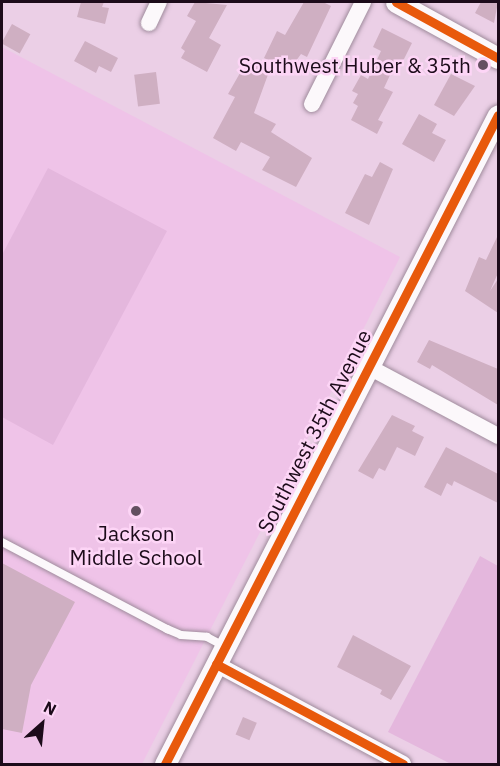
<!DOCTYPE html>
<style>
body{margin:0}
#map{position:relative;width:500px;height:766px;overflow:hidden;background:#ebcfe6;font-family:"IBM Plex Sans",sans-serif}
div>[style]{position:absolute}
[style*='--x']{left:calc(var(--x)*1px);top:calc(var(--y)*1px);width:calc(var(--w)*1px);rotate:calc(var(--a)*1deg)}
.built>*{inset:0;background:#efc3e8}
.green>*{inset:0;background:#e4b7dd}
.building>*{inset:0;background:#cfafc2;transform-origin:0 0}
.roads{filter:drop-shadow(0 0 2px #9f8b9c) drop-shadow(0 0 2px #9f8b9c)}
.service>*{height:8px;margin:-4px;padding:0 4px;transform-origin:4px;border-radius:4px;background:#fcf8fb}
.minor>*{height:16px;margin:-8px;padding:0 8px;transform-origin:8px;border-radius:8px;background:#fcf8fb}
.tertiary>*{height:21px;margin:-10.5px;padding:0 10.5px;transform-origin:10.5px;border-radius:10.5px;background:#fcf8fb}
.cycleway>*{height:9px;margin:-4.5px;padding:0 4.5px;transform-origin:4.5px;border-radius:4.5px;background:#e8590c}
.dots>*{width:16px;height:16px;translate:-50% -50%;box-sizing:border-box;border:3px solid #fdd5f6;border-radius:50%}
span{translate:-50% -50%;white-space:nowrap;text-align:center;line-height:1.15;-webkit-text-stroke:5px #fdd5f6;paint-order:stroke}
.poi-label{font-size:21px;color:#1c0b1a}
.right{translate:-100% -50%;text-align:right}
.street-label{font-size:21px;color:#1c0b1a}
.frame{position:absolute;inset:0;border:3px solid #1c0b1a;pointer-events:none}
.north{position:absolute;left:12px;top:694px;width:60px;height:60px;-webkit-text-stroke:4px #fdd5f6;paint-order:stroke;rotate:27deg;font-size:16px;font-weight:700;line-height:24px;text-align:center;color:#1c0b1a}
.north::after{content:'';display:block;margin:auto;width:21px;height:27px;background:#1c0b1a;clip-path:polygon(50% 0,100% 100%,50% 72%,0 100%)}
</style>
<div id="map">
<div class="built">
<div style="clip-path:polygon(2px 47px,400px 257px,142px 764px,2px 764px)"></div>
</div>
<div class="green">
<div style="clip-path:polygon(48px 168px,167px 231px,53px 445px,2px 417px,2px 255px)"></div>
<div style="clip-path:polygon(480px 556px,498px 566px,498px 764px,451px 764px,388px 732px)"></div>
</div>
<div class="building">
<div style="clip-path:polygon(81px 2px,104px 2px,102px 7px,109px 8px,105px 24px,77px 17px)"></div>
<div style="clip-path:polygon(195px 2px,227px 5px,209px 38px,221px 45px,207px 72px,181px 58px,185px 51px,181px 48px,196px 21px,187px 16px)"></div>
<div style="clip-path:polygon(304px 2px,323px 2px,331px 6px,307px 57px,301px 54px,293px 65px,285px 61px,283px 67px,264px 58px,277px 31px,285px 35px)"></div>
<div style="clip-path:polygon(481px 2px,498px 2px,494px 23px,475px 13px)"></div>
<div style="left:12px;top:24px;width:21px;height:22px;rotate:29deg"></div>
<div style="clip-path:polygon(382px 28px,412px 43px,402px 63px,397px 60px,384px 88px,393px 92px,378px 120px,383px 122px,377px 134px,351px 120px,358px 106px,353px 103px,358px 94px,352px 91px,361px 75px,368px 79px,381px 51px,373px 47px)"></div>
<div style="clip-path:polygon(85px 41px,118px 58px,111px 72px,99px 66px,96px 73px,74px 61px)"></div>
<div style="clip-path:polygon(248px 59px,270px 69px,254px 113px,276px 124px,271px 132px,312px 158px,296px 187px,262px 170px,270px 157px,241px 142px,236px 151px,213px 138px,235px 97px,228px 94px)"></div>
<div style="left:156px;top:72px;width:32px;height:22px;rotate:83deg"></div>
<div style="clip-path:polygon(451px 74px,475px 86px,454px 116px,434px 105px)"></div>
<div style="clip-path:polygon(419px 114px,437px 124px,432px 133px,446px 140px,434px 162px,402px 144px)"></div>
<div style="clip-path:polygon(380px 162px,393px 169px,369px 225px,345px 213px,365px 174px,372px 177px)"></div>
<div style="clip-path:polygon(498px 235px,498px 273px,490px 291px,498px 279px,498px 313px,465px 291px,479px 257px,486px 260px)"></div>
<div style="clip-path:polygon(429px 340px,498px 369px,498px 405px,432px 365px,430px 369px,417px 362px)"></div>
<div style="clip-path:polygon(392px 415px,415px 426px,412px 431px,424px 437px,415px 456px,397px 447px,385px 471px,379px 468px,373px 479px,358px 471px)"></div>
<div style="clip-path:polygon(446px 447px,498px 474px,498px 503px,454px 481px,452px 486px,447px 483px,441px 496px,424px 487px)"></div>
<div style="clip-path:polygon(2px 563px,75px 602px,31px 685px,22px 733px,2px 729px)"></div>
<div style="clip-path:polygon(353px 635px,411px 666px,391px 700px,380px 694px,382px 690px,337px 667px)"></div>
<div style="left:243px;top:717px;width:15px;height:19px;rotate:23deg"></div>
</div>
<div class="roads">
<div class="service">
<div style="--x:2;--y:542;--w:187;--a:27.8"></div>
<div style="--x:167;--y:629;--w:15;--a:23"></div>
<div style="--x:181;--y:635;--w:26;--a:4"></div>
<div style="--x:207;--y:637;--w:19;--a:28"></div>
</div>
<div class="minor">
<div style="--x:149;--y:23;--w:23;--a:-65"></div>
<div style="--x:312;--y:104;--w:114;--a:-63.4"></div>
<div style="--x:367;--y:366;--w:149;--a:28.1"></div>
<div style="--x:216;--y:664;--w:212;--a:28.1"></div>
</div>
<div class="tertiary">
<div style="--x:396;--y:2;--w:116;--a:28.8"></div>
<div style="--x:165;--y:764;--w:729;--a:-62.84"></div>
</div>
</div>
<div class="cycleway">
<div style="--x:396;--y:2;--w:116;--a:28.8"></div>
<div style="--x:216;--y:664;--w:212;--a:28.1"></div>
<div style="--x:165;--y:764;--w:729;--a:-62.84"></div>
</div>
<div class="dots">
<div style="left:483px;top:65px;background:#645061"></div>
<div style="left:136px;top:511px;background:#645061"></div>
</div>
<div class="poi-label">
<span class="right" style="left:471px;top:65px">Southwest Huber &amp; 35th</span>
<span style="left:136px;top:545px">Jackson<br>Middle School</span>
</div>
<div class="street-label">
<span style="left:314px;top:431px;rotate:-63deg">Southwest 35th Avenue</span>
</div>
<div class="frame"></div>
<div class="north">N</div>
</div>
